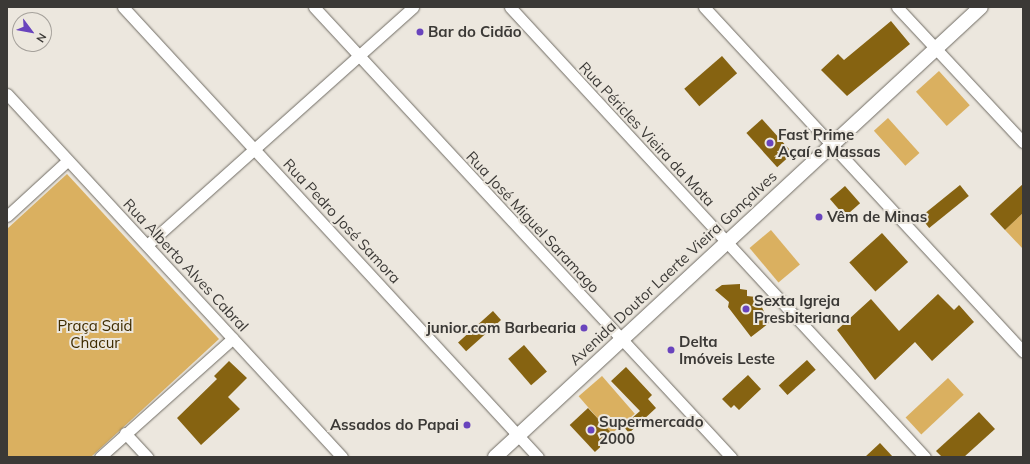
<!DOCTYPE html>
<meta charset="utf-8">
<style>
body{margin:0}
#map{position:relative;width:1030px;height:464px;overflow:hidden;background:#ece7de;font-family:Mulish,sans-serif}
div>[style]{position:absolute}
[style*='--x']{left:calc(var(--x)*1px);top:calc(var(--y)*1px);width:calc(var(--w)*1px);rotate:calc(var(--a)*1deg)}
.green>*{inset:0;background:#dab060;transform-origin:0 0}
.building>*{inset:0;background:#866311;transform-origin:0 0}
.roads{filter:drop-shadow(0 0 1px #6f6b63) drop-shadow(0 0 1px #6f6b63)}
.minor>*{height:11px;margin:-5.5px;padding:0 5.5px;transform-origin:5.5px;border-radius:5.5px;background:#fff}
.tertiary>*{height:14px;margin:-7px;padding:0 7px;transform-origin:7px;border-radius:7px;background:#fff}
.dots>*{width:11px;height:11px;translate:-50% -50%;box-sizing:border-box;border:2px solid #ece7de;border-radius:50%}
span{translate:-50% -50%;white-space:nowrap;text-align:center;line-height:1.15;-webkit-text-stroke:4px #ece7de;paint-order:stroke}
.poi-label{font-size:15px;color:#3b3936;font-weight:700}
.left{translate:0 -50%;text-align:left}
.right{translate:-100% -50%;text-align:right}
.street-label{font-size:15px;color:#3b3936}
.park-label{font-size:15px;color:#3e2b00}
.frame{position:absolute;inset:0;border:8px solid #3b3936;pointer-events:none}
.north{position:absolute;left:12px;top:12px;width:40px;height:40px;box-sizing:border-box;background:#ece7de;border:1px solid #a5a19b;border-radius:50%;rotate:122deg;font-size:11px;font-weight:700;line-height:16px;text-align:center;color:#3b3936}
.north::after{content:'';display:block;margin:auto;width:14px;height:18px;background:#6944bd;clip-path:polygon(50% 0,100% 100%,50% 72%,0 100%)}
</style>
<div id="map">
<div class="green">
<div style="left:939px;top:71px;width:46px;height:31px;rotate:48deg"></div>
<div style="left:888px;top:118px;width:47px;height:19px;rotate:48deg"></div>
<div style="clip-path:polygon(67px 174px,219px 339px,91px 457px,7px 457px,7px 229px)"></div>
<div style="clip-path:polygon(1023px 213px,1023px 249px,1005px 230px)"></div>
<div style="left:771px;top:230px;width:45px;height:28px;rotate:50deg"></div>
<div style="left:602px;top:376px;width:50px;height:31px;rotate:49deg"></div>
<div style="left:948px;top:378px;width:23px;height:58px;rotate:47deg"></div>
</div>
<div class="building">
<div style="clip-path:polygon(891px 21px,910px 44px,847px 96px,821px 70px,838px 54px,844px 60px)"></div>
<div style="left:722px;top:56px;width:23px;height:50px;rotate:49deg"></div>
<div style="left:762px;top:119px;width:46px;height:21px;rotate:48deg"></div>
<div style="clip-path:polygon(1023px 184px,1023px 213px,1005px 230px,990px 214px)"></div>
<div style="left:960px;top:185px;width:14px;height:51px;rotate:51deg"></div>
<div style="left:845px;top:186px;width:23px;height:20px;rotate:49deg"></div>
<div style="left:882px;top:233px;width:39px;height:44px;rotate:48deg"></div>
<div style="clip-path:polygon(740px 284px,740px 289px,747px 290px,747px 296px,756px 297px,755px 304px,761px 305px,769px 323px,751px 337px,728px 307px,729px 302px,715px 290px,722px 285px)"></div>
<div style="clip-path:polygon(938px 294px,954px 310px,959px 305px,974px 322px,932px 361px,915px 342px,875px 380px,837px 330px,871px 299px,899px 331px)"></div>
<div style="left:493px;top:311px;width:12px;height:47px;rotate:48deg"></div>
<div style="left:524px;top:345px;width:35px;height:21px;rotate:49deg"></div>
<div style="left:807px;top:360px;width:13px;height:38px;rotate:48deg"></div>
<div style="clip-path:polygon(229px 361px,247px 378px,228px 397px,240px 409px,201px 445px,177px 418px,217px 379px,214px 376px)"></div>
<div style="clip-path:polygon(626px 367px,652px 395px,648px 399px,656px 408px,629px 433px,623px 426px,640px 411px,611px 381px)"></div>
<div style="clip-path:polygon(748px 375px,761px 389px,739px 410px,734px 405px,731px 408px,722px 399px)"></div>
<div style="left:588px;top:408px;width:37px;height:25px;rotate:47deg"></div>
<div style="clip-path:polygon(979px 412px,995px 429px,964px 457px,942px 457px,936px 451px)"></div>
<div style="clip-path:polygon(880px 443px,893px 457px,865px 457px)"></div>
</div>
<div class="roads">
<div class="minor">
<div style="--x:123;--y:7;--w:612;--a:47.32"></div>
<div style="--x:314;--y:7;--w:614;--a:47.18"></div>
<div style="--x:510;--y:7;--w:612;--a:47.32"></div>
<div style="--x:704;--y:7;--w:470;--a:47.2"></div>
<div style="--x:897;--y:7;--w:185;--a:47"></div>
<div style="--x:7;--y:94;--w:494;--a:47.3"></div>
<div style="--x:7;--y:216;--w:81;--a:-42.5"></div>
<div style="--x:147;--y:245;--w:357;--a:-41.8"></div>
<div style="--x:125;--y:433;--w:33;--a:47"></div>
<div style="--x:100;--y:457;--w:178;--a:-41.8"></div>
</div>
<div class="tertiary">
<div style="--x:495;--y:457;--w:662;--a:-42.8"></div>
</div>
</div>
<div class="dots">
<div style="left:420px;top:32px;background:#6944bd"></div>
<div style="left:770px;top:143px;background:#6944bd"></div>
<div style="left:819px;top:217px;background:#6944bd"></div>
<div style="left:746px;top:309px;background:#6944bd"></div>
<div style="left:584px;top:328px;background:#6944bd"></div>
<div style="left:671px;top:350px;background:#6944bd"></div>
<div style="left:467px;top:425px;background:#6944bd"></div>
<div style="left:591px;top:430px;background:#6944bd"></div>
</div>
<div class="poi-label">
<span class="left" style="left:428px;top:32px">Bar do Cidão</span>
<span class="left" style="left:778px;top:143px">Fast Prime<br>Açaí e Massas</span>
<span class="left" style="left:827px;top:217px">Vêm de Minas</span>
<span class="left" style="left:754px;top:309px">Sexta Igreja<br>Presbiteriana</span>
<span class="right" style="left:576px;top:328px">junior.com Barbearia</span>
<span class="left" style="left:679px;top:350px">Delta<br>Imóveis Leste</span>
<span class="left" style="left:599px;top:430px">Supermercado<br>2000</span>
<span class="right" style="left:459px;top:425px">Assados do Papai</span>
</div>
<div class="street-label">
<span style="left:647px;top:134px;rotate:47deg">Rua Péricles Vieira da Mota</span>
<span style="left:342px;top:221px;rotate:47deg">Rua Pedro José Samora</span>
<span style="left:533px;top:222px;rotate:47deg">Rua José Miguel Saramago</span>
<span style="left:186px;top:265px;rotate:47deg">Rua Alberto Alves Cabral</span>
<span style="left:673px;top:268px;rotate:-43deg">Avenida Doutor Laerte Vieira Gonçalves</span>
</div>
<div class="park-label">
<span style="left:95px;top:334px">Praça Said<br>Chacur</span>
</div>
<div class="frame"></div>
<div class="north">N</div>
</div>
